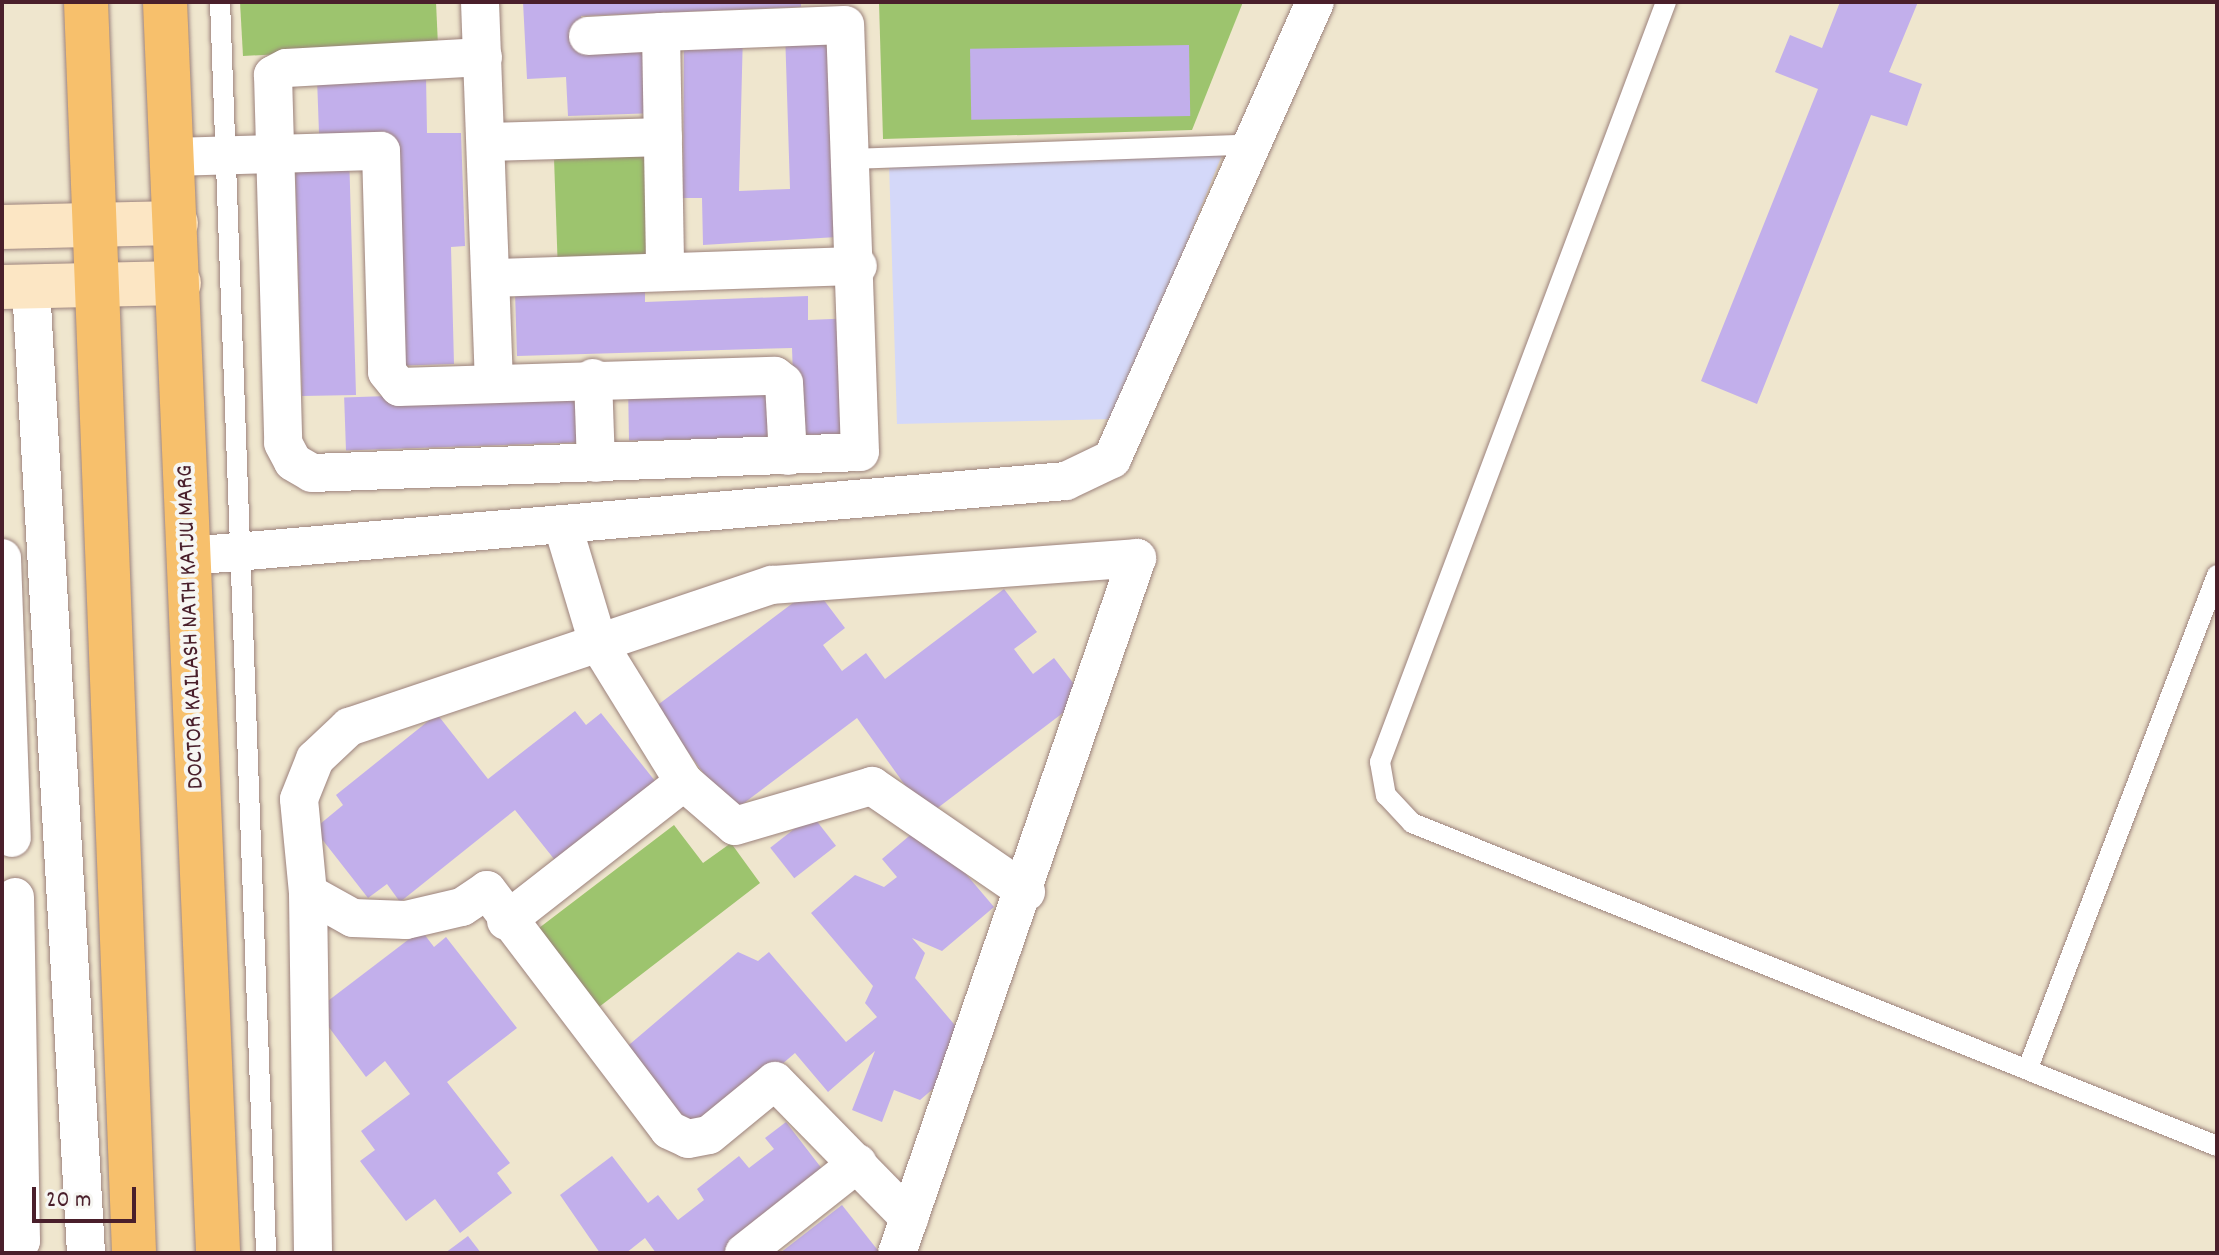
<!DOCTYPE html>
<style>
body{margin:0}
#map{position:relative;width:2219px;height:1255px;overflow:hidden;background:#efe6ce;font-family:Dekko,sans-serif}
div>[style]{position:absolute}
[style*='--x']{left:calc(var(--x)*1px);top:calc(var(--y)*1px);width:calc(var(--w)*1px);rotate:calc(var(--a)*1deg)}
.built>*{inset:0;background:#d4d8f9}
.green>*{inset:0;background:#9dc46e;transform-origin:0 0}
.building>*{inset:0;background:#c2afeb;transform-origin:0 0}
.roads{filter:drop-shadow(0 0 2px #9c827c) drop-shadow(0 0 2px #9c827c)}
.lane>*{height:20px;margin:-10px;padding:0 10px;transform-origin:10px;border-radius:10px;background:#fff}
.street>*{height:38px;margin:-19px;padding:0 19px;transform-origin:19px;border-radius:19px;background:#fff}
.secondary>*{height:44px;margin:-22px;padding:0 22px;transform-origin:22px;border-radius:22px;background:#fce6c4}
.primary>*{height:44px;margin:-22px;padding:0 22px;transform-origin:22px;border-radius:22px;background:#f7c06c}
span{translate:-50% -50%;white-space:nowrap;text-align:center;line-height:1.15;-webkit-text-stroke:8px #f6f6f2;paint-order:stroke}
.street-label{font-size:24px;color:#4a1f2b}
.frame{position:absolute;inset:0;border:4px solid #4a1f2b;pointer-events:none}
.scale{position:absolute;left:32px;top:1187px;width:104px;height:36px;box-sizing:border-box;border:4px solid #4a1f2b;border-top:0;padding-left:10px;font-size:24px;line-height:28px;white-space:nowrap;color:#4a1f2b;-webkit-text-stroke:6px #f6f6f2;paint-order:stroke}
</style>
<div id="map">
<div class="built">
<div style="clip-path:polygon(1222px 155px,1116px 419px,897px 424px,889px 163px)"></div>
</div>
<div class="green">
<div style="clip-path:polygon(240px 2px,436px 2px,438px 46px,243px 56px)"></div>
<div style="clip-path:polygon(879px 2px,1243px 2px,1192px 130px,883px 139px)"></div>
<div style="left:656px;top:156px;width:112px;height:102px;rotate:88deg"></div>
<div style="clip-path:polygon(674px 825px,703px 863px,731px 843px,760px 883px,599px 1007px,539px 928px)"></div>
</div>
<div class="building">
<div style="clip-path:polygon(523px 2px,801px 2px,801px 7px,581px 16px,583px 54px,655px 51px,658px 113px,568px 116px,566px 77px,527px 79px)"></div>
<div style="clip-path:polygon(1840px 2px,1918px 2px,1889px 72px,1922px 84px,1907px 126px,1871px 115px,1757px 404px,1701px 381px,1818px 89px,1775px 72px,1790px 35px,1822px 48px)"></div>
<div style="clip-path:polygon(831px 30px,837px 237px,703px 245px,702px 198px,683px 198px,684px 34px,743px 32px,739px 191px,790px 189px,785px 31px)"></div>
<div style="left:1189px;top:45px;width:71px;height:219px;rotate:89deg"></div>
<div style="clip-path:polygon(426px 75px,427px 133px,461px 133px,465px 246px,451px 247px,454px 364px,390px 366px,391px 137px,349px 152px,356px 395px,302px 396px,295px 161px,320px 161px,317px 78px)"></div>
<div style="clip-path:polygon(645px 288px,645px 302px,808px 296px,808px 320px,856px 318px,860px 434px,795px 435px,792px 348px,517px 356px,515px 292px)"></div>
<div style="left:778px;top:382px;width:56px;height:150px;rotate:89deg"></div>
<div style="left:589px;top:389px;width:53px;height:245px;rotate:88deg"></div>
<div style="clip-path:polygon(814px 587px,845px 628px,823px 645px,842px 671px,866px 653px,885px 679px,1004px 589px,1037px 632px,1014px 649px,1033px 674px,1054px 658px,1084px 697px,927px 816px,857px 718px,732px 812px,655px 707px)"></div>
<div style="clip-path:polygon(575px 711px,586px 725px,601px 713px,655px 781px,562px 869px,515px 810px,400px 902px,387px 884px,368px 898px,314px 829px,343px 805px,336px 795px,437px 714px,488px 779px)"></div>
<div style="left:812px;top:815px;width:39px;height:53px;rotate:52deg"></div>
<div style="clip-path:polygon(915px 831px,938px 841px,994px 907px,942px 951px,912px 938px,925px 953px,915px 978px,970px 1043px,960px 1066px,920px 1100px,894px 1090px,882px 1122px,852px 1110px,875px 1051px,828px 1092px,795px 1053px,697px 1137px,623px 1050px,738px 952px,758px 961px,769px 952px,846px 1042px,877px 1017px,865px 1003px,873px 986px,811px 913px,855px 875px,884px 887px,897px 877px,882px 859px)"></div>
<div style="clip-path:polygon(421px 930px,434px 947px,446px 937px,517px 1028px,447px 1082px,510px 1163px,497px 1173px,512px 1193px,460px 1233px,435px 1199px,406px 1221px,360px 1161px,375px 1150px,361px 1131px,410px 1094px,385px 1061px,366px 1077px,316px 1010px)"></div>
<div style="clip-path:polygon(786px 1122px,826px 1174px,722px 1253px,656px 1253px,645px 1238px,626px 1253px,600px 1253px,560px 1195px,612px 1156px,648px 1203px,658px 1195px,678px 1220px,704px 1200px,697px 1189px,739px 1156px,749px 1168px,774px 1149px,765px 1138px)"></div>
<div style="clip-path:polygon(842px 1205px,880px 1253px,780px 1253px)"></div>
<div style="clip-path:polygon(468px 1236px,481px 1253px,445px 1253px)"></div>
</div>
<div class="roads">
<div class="lane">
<div style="--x:220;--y:2;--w:1252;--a:87.89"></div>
<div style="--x:1666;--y:2;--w:812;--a:110.62"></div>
<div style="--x:1380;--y:762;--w:34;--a:80"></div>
<div style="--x:1386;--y:795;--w:38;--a:47"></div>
<div style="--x:1412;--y:823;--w:867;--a:21.86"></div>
<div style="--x:854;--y:159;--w:400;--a:-2.1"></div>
<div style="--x:2028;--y:1068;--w:528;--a:-69.02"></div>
</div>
<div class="street">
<div style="--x:480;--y:2;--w:379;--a:87.9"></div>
<div style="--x:588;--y:36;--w:73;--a:-3.1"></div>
<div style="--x:483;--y:57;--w:197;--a:176.8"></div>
<div style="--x:286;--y:68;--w:15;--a:152"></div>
<div style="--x:273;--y:75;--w:368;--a:88.4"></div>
<div style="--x:283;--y:443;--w:21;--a:62"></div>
<div style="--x:293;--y:462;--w:22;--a:30"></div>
<div style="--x:312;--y:473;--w:548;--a:-2.19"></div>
<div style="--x:860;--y:452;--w:427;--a:-92"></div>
<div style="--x:845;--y:25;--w:184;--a:177.8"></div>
<div style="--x:661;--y:32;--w:240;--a:89"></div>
<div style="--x:489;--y:142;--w:174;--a:-1.6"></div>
<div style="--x:174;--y:157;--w:207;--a:-1.7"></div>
<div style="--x:381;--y:151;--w:221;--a:88.4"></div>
<div style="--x:387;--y:372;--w:19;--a:51"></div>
<div style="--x:399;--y:387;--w:376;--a:-1.7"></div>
<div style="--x:775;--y:376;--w:11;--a:38"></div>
<div style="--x:784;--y:383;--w:73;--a:86.9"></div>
<div style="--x:494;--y:278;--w:364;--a:-1.9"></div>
<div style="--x:31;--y:287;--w:968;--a:86.74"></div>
<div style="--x:593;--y:378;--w:85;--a:88"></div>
<div style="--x:189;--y:556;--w:880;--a:-4.89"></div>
<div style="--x:1066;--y:481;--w:51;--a:-25.6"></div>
<div style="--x:1112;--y:459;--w:500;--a:-66.05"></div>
<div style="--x:2;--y:558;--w:280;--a:88"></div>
<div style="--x:684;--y:782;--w:67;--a:40.8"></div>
<div style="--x:735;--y:826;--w:143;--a:-16.3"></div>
<div style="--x:872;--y:786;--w:187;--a:34.5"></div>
<div style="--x:308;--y:893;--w:51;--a:29.1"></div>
<div style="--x:353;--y:918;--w:53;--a:2.2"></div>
<div style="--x:406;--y:920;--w:57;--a:-13.1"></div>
<div style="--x:462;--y:907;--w:30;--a:-34"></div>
<div style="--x:487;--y:890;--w:301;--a:52.8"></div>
<div style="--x:669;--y:1130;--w:21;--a:25"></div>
<div style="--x:688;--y:1139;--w:21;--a:-11"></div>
<div style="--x:709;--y:1135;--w:85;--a:-39.3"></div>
<div style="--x:775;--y:1081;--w:192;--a:45.6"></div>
<div style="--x:506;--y:921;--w:226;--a:-38"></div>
<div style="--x:684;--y:782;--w:163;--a:-121.7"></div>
<div style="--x:598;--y:643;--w:122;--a:-106.7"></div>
<div style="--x:2;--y:1242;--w:19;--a:-3"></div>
<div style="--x:21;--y:1241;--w:344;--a:-91"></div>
<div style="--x:313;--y:1253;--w:360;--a:-90.8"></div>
<div style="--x:308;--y:893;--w:94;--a:-95.5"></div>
<div style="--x:299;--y:799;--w:43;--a:-68.2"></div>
<div style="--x:315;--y:759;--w:47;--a:-43.3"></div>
<div style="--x:349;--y:727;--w:446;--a:-18.6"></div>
<div style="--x:772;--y:585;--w:366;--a:-4.2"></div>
<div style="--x:1137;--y:558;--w:735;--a:109.05"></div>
<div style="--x:744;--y:1253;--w:145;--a:-38.3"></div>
</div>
<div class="secondary">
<div style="--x:2;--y:227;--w:174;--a:-1.3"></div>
<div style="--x:2;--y:287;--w:177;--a:-1.3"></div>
</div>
<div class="primary">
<div style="--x:86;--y:2;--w:1252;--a:87.8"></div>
<div style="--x:165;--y:2;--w:1252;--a:87.57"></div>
</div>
</div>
<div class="street-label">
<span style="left:192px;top:627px;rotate:-92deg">DOCTOR KAILASH NATH KATJU MARG</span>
</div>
<div class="frame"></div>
<div class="scale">20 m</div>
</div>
